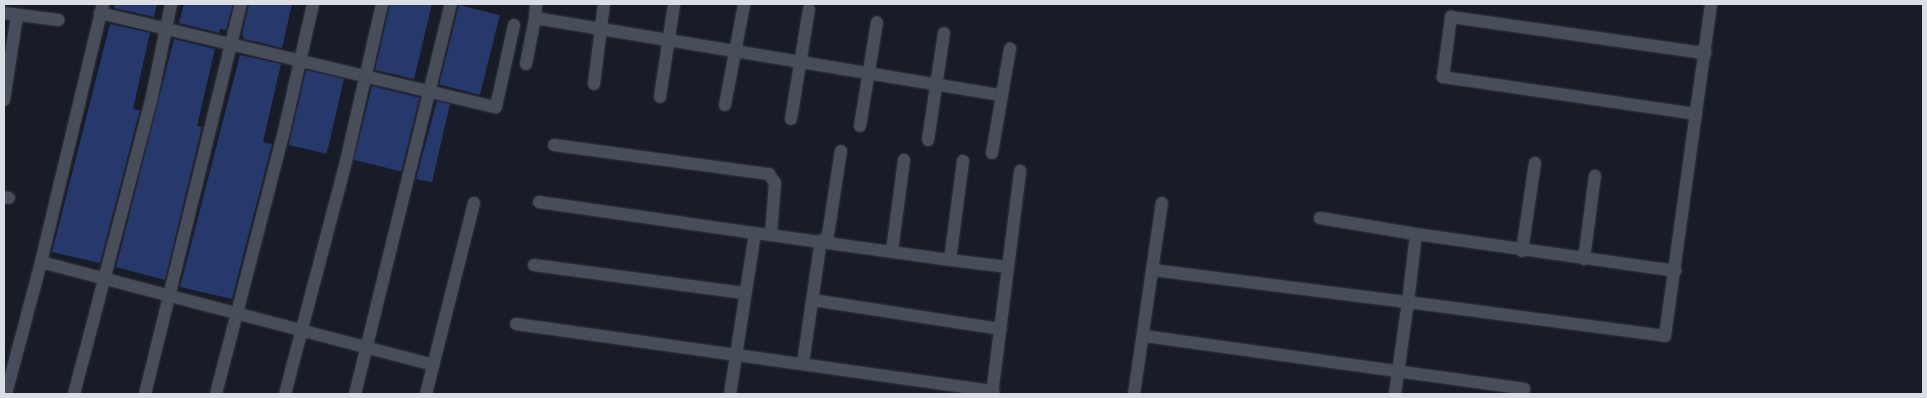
<!DOCTYPE html>
<style>
body{margin:0}
#map{position:relative;width:1927px;height:398px;overflow:hidden;background:#171c27;font-family:"PT Sans Narrow",sans-serif}
div>[style]{position:absolute}
[style*='--x']{left:calc(var(--x)*1px);top:calc(var(--y)*1px);width:calc(var(--w)*1px);rotate:calc(var(--a)*1deg)}
.building>*{inset:0;background:#27386c;transform-origin:0 0}
.roads{filter:drop-shadow(0 0 1px #33363e) drop-shadow(0 0 1px #33363e)}
.minor>*{height:12px;margin:-6px;padding:0 6px;transform-origin:6px;border-radius:6px;background:#484d5a}
span{translate:-50% -50%;white-space:nowrap;text-align:center;line-height:1.15;-webkit-text-stroke:4.5px #05060b;paint-order:stroke}
.frame{position:absolute;inset:0;border:5px solid #dadee5;pointer-events:none}
</style>
<div id="map">
<div class="building">
<div style="clip-path:polygon(115px 4px,157px 4px,154px 17px,114px 8px)"></div>
<div style="clip-path:polygon(184px 4px,233px 4px,226px 30px,220px 29px,219px 33px,179px 23px)"></div>
<div style="clip-path:polygon(249px 4px,292px 4px,282px 48px,244px 39px,242px 34px)"></div>
<div style="clip-path:polygon(390px 4px,432px 4px,414px 79px,375px 70px)"></div>
<div style="left:459px;top:5px;width:42px;height:82px;rotate:14deg"></div>
<div style="clip-path:polygon(110px 24px,150px 33px,133px 109px,140px 110px,100px 263px,52px 252px)"></div>
<div style="clip-path:polygon(174px 39px,215px 49px,197px 126px,202px 127px,165px 280px,116px 267px)"></div>
<div style="clip-path:polygon(240px 55px,281px 64px,263px 142px,272px 144px,232px 299px,180px 287px)"></div>
<div style="left:306px;top:70px;width:39px;height:77px;rotate:13deg"></div>
<div style="left:372px;top:86px;width:49px;height:76px;rotate:14deg"></div>
<div style="clip-path:polygon(437px 101px,450px 104px,432px 182px,416px 179px)"></div>
</div>
<div class="roads">
<div class="minor">
<div style="--x:536;--y:4;--w:14;--a:94"></div>
<div style="--x:535;--y:18;--w:472;--a:9.4"></div>
<div style="--x:4;--y:13;--w:55;--a:7.3"></div>
<div style="--x:100;--y:13;--w:407;--a:13.4"></div>
<div style="--x:496;--y:107;--w:84;--a:-77.6"></div>
<div style="--x:526;--y:64;--w:47;--a:-78.9"></div>
<div style="--x:594;--y:84;--w:81;--a:-82.9"></div>
<div style="--x:660;--y:97;--w:94;--a:-81.4"></div>
<div style="--x:4;--y:100;--w:86;--a:-81.3"></div>
<div style="--x:725;--y:105;--w:103;--a:-79.3"></div>
<div style="--x:1696;--y:114;--w:256;--a:-171.7"></div>
<div style="--x:1443;--y:77;--w:61;--a:-82.4"></div>
<div style="--x:1451;--y:17;--w:257;--a:8.1"></div>
<div style="--x:791;--y:119;--w:111;--a:-80.7"></div>
<div style="--x:860;--y:126;--w:105;--a:-80.7"></div>
<div style="--x:928;--y:140;--w:108;--a:-81.5"></div>
<div style="--x:554;--y:145;--w:217;--a:7.7"></div>
<div style="--x:769;--y:174;--w:11;--a:56"></div>
<div style="--x:775;--y:183;--w:51;--a:94.5"></div>
<div style="--x:992;--y:153;--w:106;--a:-80.2"></div>
<div style="--x:4;--y:197;--w:5;--a:11"></div>
<div style="--x:539;--y:202;--w:218;--a:8.2"></div>
<div style="--x:755;--y:233;--w:163;--a:98.8"></div>
<div style="--x:1320;--y:218;--w:97;--a:9.5"></div>
<div style="--x:755;--y:233;--w:197;--a:7.9"></div>
<div style="--x:950;--y:260;--w:100;--a:-82.5"></div>
<div style="--x:827;--y:241;--w:91;--a:-81.2"></div>
<div style="--x:892;--y:251;--w:92;--a:-82.5"></div>
<div style="--x:1522;--y:251;--w:89;--a:-81.6"></div>
<div style="--x:1584;--y:259;--w:84;--a:-82.5"></div>
<div style="--x:950;--y:260;--w:58;--a:6.9"></div>
<div style="--x:41;--y:262;--w:406;--a:14.7"></div>
<div style="--x:534;--y:265;--w:213;--a:7.6"></div>
<div style="--x:1153;--y:270;--w:257;--a:7.2"></div>
<div style="--x:1408;--y:302;--w:68;--a:-83.3"></div>
<div style="--x:1416;--y:234;--w:262;--a:8.1"></div>
<div style="--x:813;--y:300;--w:190;--a:8.8"></div>
<div style="--x:516;--y:324;--w:482;--a:8"></div>
<div style="--x:1144;--y:336;--w:384;--a:7.9"></div>
<div style="--x:803;--y:363;--w:124;--a:-81.7"></div>
<div style="--x:6;--y:394;--w:137;--a:-75.1"></div>
<div style="--x:41;--y:262;--w:265;--a:-76.5"></div>
<div style="--x:74;--y:394;--w:303;--a:-75.3"></div>
<div style="--x:151;--y:101;--w:99;--a:-78.3"></div>
<div style="--x:145;--y:394;--w:402;--a:-76.2"></div>
<div style="--x:216;--y:394;--w:272;--a:-75.5"></div>
<div style="--x:284;--y:131;--w:130;--a:-77.1"></div>
<div style="--x:285;--y:394;--w:245;--a:-75.3"></div>
<div style="--x:347;--y:157;--w:157;--a:-77.1"></div>
<div style="--x:355;--y:394;--w:402;--a:-76.2"></div>
<div style="--x:426;--y:394;--w:197;--a:-75.9"></div>
<div style="--x:992;--y:394;--w:225;--a:-82.8"></div>
<div style="--x:1134;--y:394;--w:193;--a:-81.7"></div>
<div style="--x:1395;--y:394;--w:93;--a:-82"></div>
<div style="--x:1408;--y:302;--w:259;--a:7.5"></div>
<div style="--x:1665;--y:336;--w:335;--a:-82.1"></div>
</div>
</div>
<div class="frame"></div>
</div>
